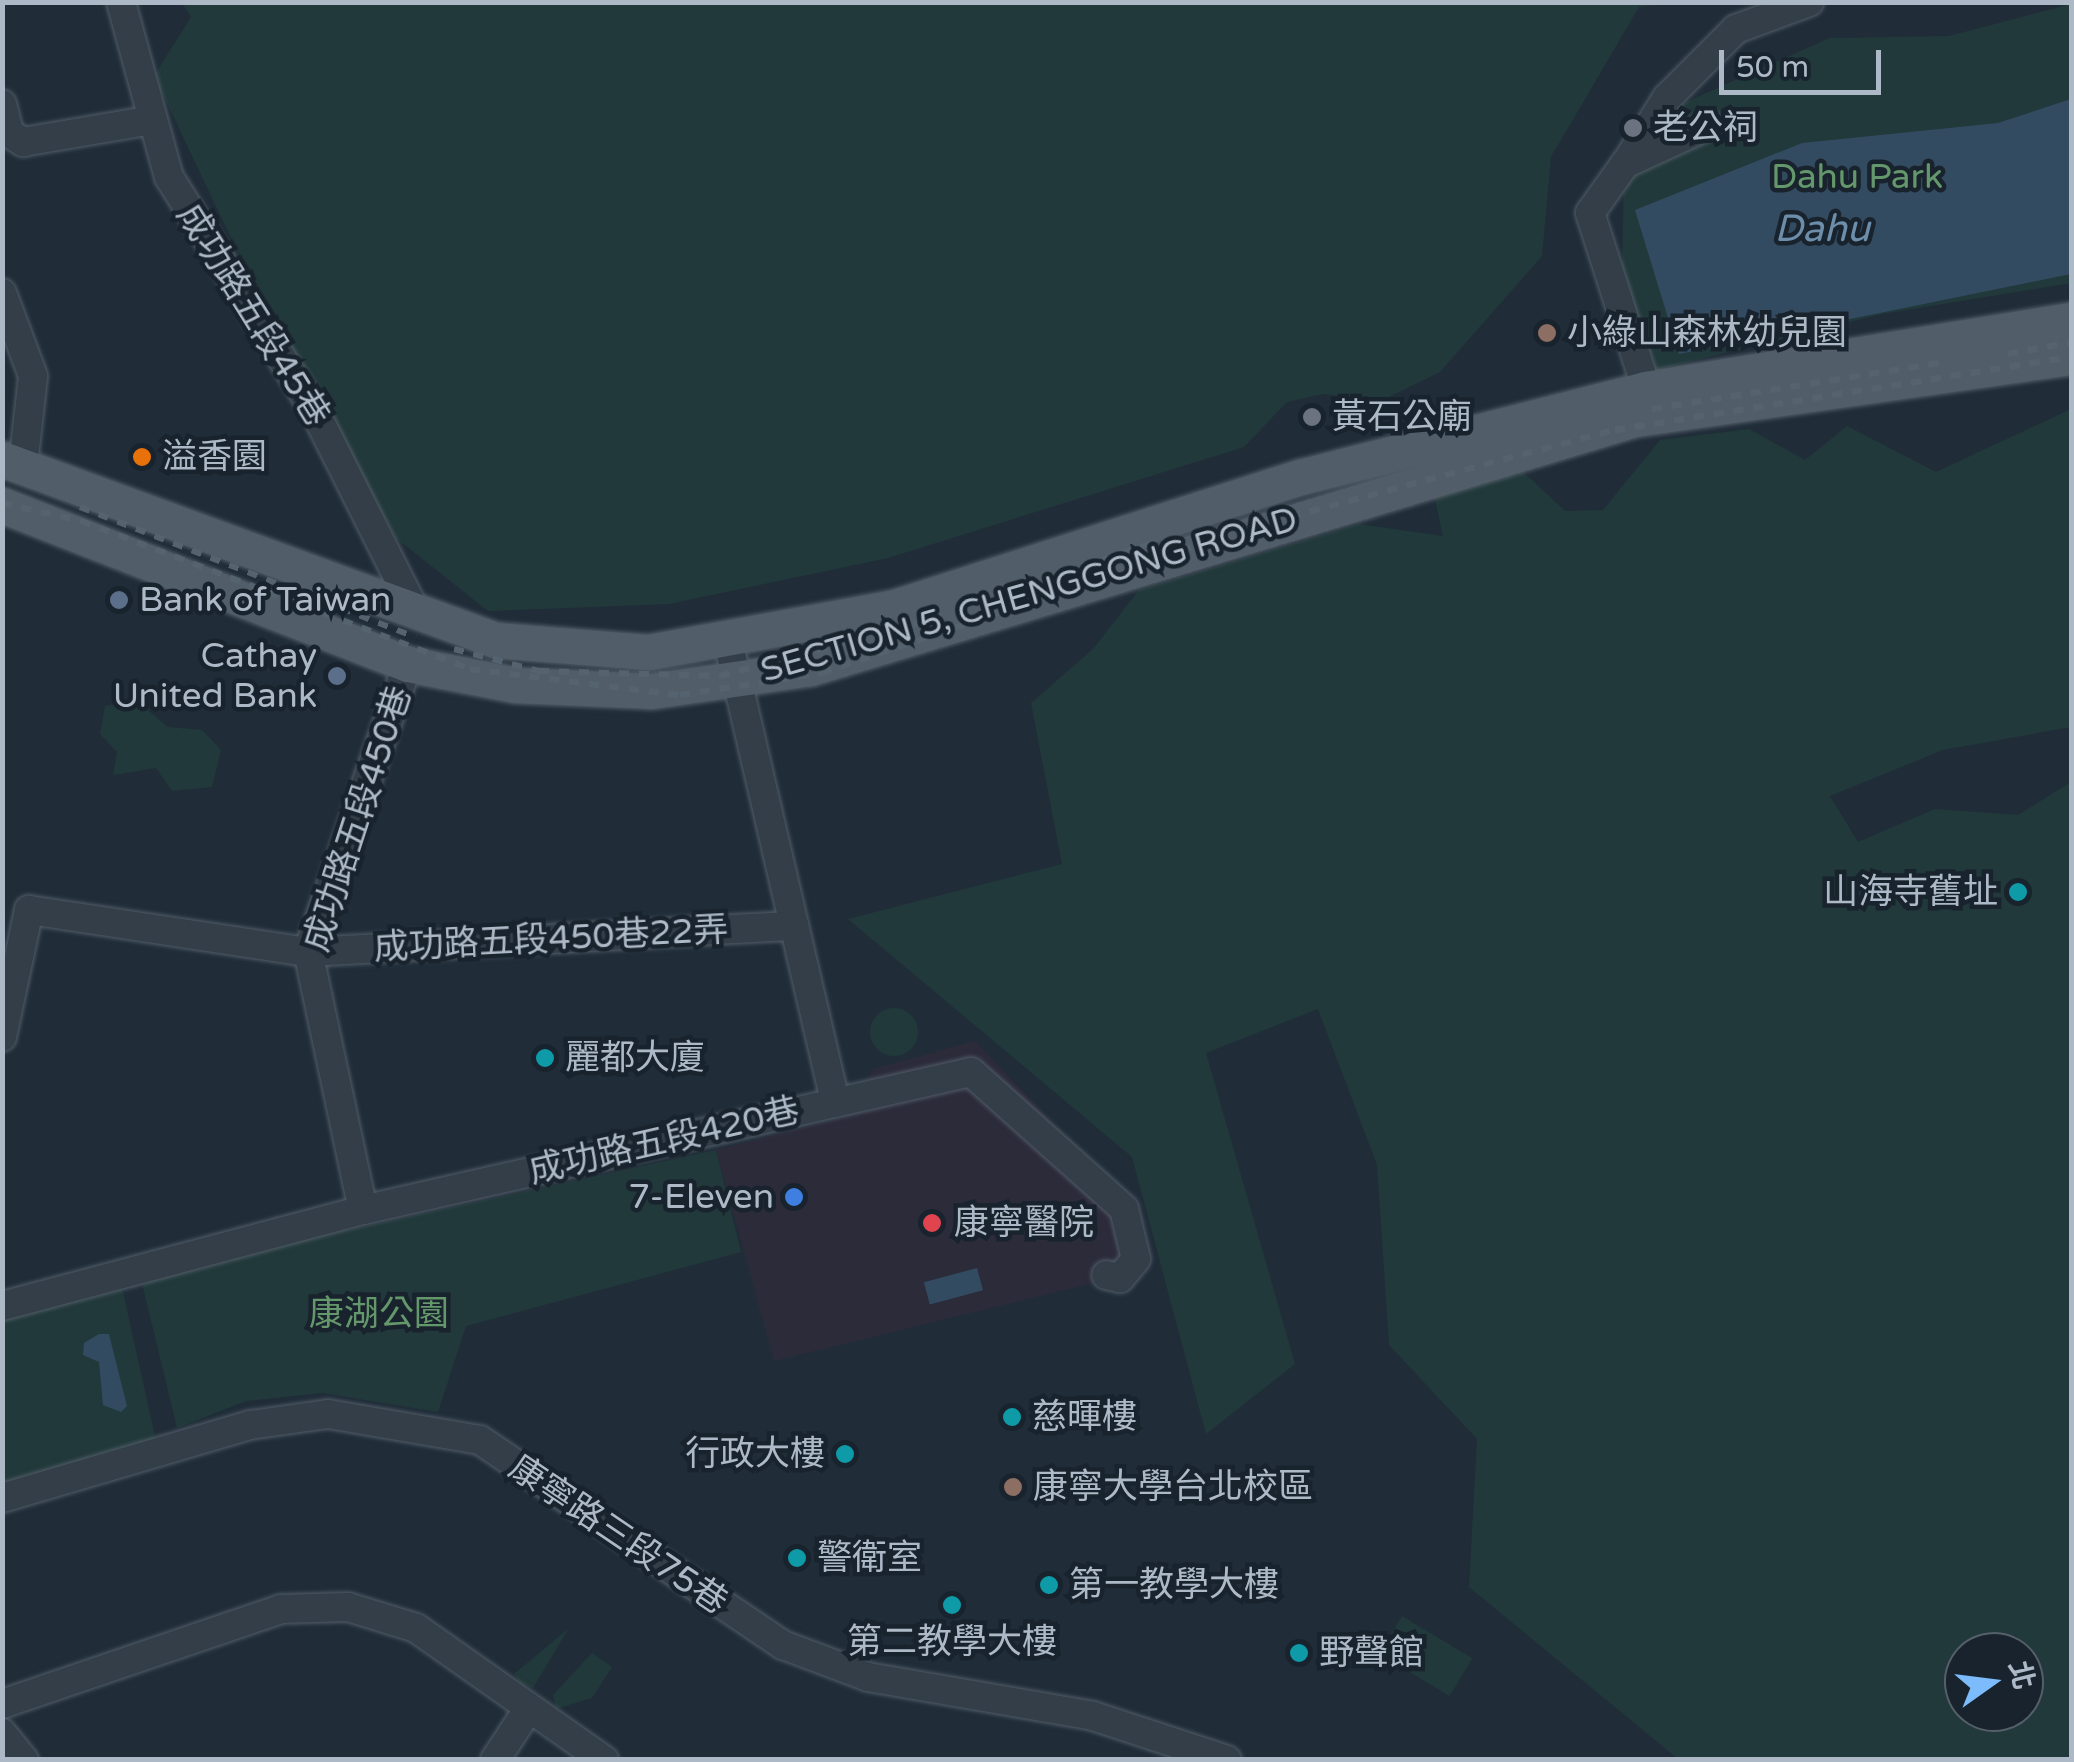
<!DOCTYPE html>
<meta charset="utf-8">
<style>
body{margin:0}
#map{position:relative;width:2074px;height:1762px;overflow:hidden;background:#202d39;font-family:"Varela Round","Noto Sans TC",sans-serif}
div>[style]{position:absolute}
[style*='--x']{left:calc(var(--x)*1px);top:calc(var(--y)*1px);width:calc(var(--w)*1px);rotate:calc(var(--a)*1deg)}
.medical>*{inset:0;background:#2c2b3a}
.green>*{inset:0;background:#21393a;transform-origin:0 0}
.round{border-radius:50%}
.water>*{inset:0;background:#324b61;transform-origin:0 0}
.roads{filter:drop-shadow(0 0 2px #515c67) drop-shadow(0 0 2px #515c67)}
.minor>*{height:28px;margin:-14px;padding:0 14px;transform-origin:14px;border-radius:14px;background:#333e49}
.major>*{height:35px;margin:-17.5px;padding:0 17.5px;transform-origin:17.5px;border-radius:17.5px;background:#515e69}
.rail>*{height:6px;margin-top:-3px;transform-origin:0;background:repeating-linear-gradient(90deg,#556370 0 10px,transparent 0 20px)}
.dots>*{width:28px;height:28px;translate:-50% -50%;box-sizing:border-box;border:5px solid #19232d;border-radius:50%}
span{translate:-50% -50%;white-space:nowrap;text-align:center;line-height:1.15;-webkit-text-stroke:9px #19232d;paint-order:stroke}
.poi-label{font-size:35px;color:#adb9c6}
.left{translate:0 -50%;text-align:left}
.right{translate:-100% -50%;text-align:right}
.park-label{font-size:35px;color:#64976b}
.street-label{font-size:35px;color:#adb9c6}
.water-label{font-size:38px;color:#6d8eaa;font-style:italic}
.frame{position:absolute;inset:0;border:5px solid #adb9c6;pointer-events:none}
.north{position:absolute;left:1944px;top:1632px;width:100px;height:100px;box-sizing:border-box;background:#19232d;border:2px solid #545f6a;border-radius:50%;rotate:76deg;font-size:28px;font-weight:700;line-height:40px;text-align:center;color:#adb9c6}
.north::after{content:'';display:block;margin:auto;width:35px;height:45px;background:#7cbbfc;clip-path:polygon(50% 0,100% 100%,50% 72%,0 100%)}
.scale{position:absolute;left:1719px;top:50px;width:162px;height:45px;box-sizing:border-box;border:5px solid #adb9c6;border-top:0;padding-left:12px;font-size:30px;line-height:35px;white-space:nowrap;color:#adb9c6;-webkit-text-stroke:8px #19232d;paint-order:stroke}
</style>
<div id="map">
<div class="medical">
<div style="clip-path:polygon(975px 1041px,1121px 1194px,1143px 1271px,774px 1361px,716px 1150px,849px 1116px,873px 1069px)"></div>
</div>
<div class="green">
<div style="clip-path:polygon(182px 3px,1666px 3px,1639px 7px,1551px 157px,1542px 256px,1440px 372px,1381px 401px,1323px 394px,1287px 402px,1244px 447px,888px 558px,669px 604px,488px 611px,396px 538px,262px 303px,154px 76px,191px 17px)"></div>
<div style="clip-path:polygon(2071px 4px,2071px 283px,1882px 314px,1648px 372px,1622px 283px,1624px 169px,1668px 110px,1830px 38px,1949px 36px)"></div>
<div style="clip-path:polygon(evenodd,2071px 409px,2071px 727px,1943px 750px,1830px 796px,1858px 842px,1935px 809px,2018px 815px,2071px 782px,2071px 1759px,1678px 1759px,1469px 1587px,1477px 1439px,1389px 1345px,1377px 1165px,1318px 1009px,1206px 1053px,1295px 1364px,1206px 1434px,1132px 1157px,848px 919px,1062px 864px,1031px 703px,1093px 649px,1139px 590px,1359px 524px,1443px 536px,1434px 495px,1518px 467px,1565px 511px,1603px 510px,1660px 440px,1749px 429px,1805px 460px,1847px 426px,1936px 472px,2071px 409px,1964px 1652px,2024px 1652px,2024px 1712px,1964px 1712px,1964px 1652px)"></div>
<div style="clip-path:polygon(137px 701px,168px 727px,202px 730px,221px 750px,212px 787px,172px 791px,156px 768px,113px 775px,117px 752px,100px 734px,105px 706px)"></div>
<div class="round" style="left:870px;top:1008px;width:48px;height:48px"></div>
<div style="clip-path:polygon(716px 1150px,741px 1252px,466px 1326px,438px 1412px,323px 1393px,246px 1401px,177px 1428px,140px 1275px)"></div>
<div style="clip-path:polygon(121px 1283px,156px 1441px,3px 1485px,3px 1317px)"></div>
<div style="left:1402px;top:1616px;width:82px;height:44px;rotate:31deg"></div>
<div style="clip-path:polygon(569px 1628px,533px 1688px,520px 1683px,514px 1674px)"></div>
<div style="clip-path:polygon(592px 1653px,612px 1667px,592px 1698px,556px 1709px,553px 1695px)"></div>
</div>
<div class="water">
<div style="clip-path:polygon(2071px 99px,2071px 274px,1679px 354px,1635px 210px,1802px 143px,1998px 123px)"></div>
<div style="left:977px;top:1268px;width:23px;height:55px;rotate:75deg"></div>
<div style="clip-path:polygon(99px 1334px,109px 1334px,127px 1406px,121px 1412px,103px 1405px,99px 1362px,83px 1355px,84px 1343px)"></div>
</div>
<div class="roads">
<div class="minor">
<div style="--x:121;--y:2;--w:181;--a:74.7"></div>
<div style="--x:169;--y:177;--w:277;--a:58.1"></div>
<div style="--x:315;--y:412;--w:227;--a:63.3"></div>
<div style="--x:2;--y:104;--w:30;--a:76"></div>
<div style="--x:9;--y:133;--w:17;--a:33"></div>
<div style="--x:23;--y:142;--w:125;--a:-9.7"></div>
<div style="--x:1626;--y:163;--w:77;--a:-57.8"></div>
<div style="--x:1667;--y:98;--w:98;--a:-45"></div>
<div style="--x:1736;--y:29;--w:78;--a:-20.3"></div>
<div style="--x:2;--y:293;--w:89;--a:69.5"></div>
<div style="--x:33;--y:376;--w:92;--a:96.3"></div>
<div style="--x:1653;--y:409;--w:206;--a:-107.8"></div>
<div style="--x:1590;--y:213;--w:60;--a:-54.5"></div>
<div style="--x:1625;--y:164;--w:93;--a:-24.9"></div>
<div style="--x:728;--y:641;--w:472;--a:76.9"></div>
<div style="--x:2;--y:1037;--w:130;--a:-78"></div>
<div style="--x:29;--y:910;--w:282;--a:8.6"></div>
<div style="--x:308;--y:952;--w:487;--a:-3.1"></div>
<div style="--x:363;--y:1210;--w:264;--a:-102"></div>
<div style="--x:308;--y:952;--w:305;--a:-70.9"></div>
<div style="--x:2;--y:1306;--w:374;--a:-14.9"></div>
<div style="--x:363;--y:1210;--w:623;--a:-12.79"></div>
<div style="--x:971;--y:1072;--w:205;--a:41.8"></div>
<div style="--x:1124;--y:1209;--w:51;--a:76.5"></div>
<div style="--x:1136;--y:1259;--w:25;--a:130"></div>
<div style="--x:1120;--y:1278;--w:14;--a:-168"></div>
<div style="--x:2;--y:1498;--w:259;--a:-16.4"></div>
<div style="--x:250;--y:1425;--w:79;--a:-8"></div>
<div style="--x:328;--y:1414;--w:154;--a:9.7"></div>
<div style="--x:480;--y:1440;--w:366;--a:34.1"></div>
<div style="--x:783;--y:1645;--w:91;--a:20.6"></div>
<div style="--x:868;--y:1677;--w:228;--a:9.8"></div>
<div style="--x:1093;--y:1716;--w:141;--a:18.2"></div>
<div style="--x:2;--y:1704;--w:295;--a:-18.8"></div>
<div style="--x:281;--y:1609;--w:67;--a:-1.7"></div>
<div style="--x:348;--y:1607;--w:71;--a:17.2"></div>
<div style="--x:416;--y:1628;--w:230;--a:35.1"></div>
<div style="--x:2;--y:1733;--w:35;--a:51"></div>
<div style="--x:495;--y:1760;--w:62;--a:-56.8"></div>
</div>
<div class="major">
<div style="--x:2;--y:459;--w:525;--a:20.16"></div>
<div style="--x:495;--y:640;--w:154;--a:4.5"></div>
<div style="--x:649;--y:652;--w:247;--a:-10.3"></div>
<div style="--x:892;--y:608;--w:429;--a:-17.8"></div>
<div style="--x:1301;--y:477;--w:356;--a:-14.3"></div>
<div style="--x:1646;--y:389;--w:432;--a:-9.2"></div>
<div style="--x:2;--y:505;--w:436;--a:21.4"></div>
<div style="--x:408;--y:664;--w:110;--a:11"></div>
<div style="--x:516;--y:685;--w:135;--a:2.5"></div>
<div style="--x:651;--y:691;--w:161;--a:-8.2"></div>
<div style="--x:810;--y:668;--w:861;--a:-16.81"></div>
<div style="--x:1634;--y:419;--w:442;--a:-8.1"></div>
</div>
</div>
<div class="rail">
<div style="--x:2008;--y:354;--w:65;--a:-10.6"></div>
<div style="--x:1652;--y:409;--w:290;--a:-9.1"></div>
<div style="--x:2;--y:503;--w:81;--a:12.8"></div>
<div style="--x:81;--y:521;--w:416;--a:20.8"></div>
<div style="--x:470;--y:669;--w:212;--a:7.1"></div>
<div style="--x:680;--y:695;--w:144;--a:-8.8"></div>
<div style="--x:822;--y:673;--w:454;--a:-18.8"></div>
<div style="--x:1252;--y:527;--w:376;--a:-15"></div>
<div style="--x:1615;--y:430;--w:463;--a:-9.1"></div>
<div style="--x:80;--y:507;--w:360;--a:21.2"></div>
<div style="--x:1084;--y:566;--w:70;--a:-18.4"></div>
<div style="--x:454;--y:649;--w:88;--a:14.5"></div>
<div style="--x:539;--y:671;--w:181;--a:1.6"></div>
<div style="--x:720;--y:676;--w:235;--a:-15"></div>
</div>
<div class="dots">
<div style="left:1633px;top:128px;background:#6b7280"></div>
<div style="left:1547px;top:333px;background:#8d6e63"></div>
<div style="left:1312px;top:417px;background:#6b7280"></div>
<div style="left:142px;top:457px;background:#e8710a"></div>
<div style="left:119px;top:600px;background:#5c6f8a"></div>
<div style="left:337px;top:676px;background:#5c6f8a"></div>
<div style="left:2018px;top:892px;background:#0f9aa8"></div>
<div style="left:545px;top:1058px;background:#0f9aa8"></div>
<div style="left:794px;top:1197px;background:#3f7fe0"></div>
<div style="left:932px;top:1223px;background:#e0444e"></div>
<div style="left:1012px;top:1417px;background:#0f9aa8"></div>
<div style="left:845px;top:1454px;background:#0f9aa8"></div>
<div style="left:1013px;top:1487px;background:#8d6e63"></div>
<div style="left:797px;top:1558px;background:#0f9aa8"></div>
<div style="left:1049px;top:1585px;background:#0f9aa8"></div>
<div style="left:952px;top:1605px;background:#0f9aa8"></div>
<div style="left:1299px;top:1653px;background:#0f9aa8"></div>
</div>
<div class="poi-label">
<span class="left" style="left:1653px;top:128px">老公祠</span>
<span class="left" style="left:1567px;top:333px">小綠山森林幼兒園</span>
<span class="left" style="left:1332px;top:417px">黃石公廟</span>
<span class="left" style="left:162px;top:457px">溢香園</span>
<span class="left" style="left:139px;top:600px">Bank of Taiwan</span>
<span class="right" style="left:317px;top:676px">Cathay<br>United Bank</span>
<span class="right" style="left:1998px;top:892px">山海寺舊址</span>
<span class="left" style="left:565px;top:1058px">麗都大廈</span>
<span class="right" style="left:774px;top:1197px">7-Eleven</span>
<span class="left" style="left:954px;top:1223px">康寧醫院</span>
<span class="left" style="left:1032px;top:1417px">慈暉樓</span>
<span class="right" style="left:825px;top:1454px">行政大樓</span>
<span class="left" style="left:1033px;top:1487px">康寧大學台北校區</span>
<span class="left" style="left:817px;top:1558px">警衛室</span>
<span class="left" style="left:1069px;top:1585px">第一教學大樓</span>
<span style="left:952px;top:1642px">第二教學大樓</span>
<span class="left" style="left:1319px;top:1653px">野聲館</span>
</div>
<div class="park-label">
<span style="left:1857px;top:177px">Dahu Park</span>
<span style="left:379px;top:1314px">康湖公園</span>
</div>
<div class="street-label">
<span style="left:253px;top:315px;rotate:58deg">成功路五段45巷</span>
<span style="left:1029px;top:595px;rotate:-16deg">SECTION 5, CHENGGONG ROAD</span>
<span style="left:358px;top:819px;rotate:-72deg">成功路五段450巷</span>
<span style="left:551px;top:939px;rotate:-3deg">成功路五段450巷22弄</span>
<span style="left:664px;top:1141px;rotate:-13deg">成功路五段420巷</span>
<span style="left:618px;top:1535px;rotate:34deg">康寧路三段75巷</span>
</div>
<div class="water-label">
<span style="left:1822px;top:230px">Dahu</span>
</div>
<div class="frame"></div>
<div class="north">北</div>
<div class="scale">50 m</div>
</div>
